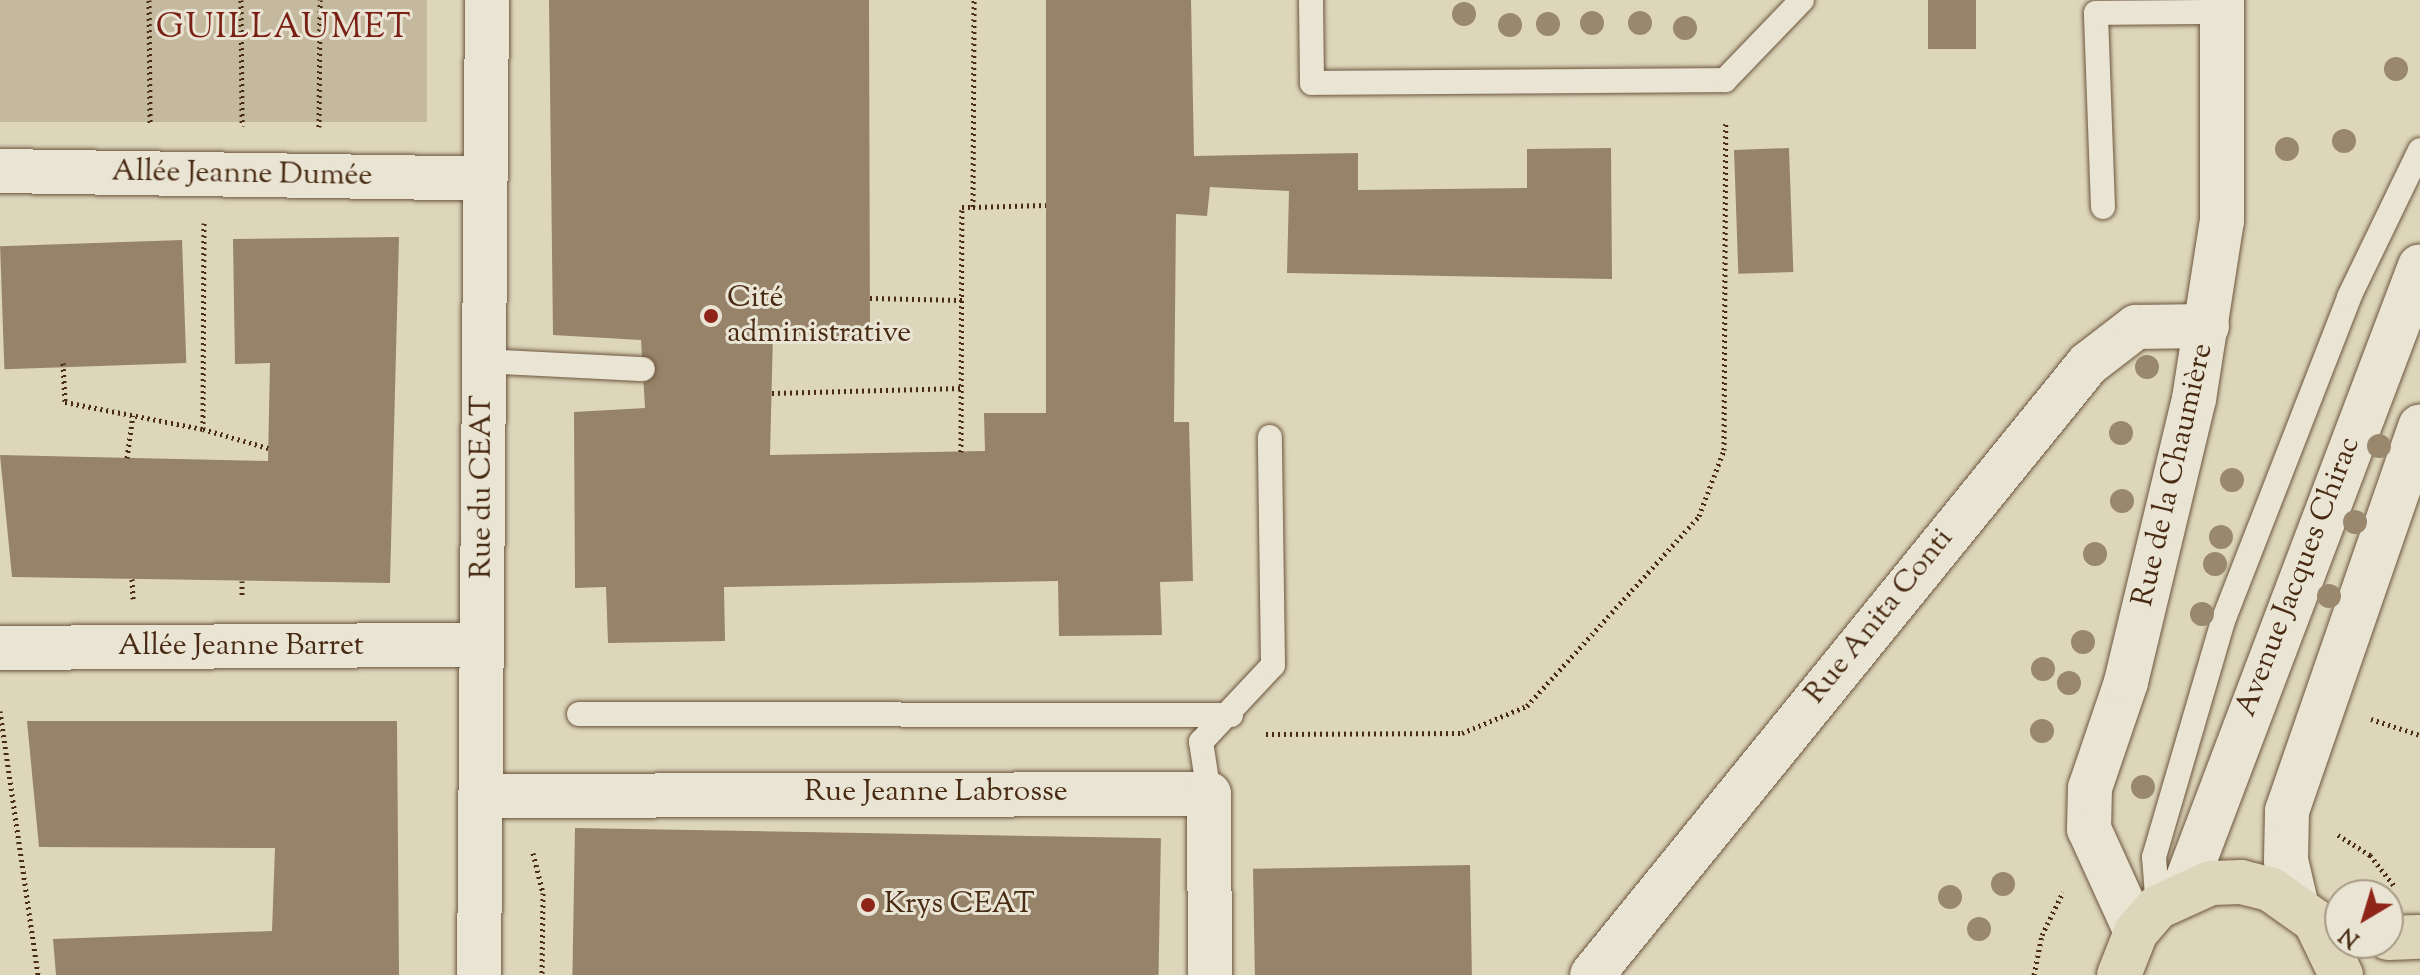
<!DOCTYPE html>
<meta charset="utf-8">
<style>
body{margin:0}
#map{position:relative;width:2420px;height:975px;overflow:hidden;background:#ddd6bb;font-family:"Sorts Mill Goudy",serif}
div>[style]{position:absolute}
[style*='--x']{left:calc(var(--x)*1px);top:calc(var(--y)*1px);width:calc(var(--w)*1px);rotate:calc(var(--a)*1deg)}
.green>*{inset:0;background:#c4b99e;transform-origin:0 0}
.building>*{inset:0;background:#96836a;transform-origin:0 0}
.path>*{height:5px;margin-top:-2.5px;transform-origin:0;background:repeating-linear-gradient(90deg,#492a13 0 2px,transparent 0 6px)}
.roads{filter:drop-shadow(0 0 2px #6e553d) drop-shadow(0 0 2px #6e553d)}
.lane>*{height:24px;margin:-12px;padding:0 12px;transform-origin:12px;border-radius:12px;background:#e9e4d3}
.street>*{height:44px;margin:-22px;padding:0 22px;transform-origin:22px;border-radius:22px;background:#e9e4d3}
.secondary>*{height:44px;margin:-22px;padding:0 22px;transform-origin:22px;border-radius:22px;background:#e9e4d3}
.primary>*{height:44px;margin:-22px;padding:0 22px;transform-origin:22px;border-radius:22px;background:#ddd6bb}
.trees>*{width:24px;height:24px;margin:-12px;border-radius:50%;background:#99876e}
.dots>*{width:22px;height:22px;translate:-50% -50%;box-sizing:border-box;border:4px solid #e9e4d3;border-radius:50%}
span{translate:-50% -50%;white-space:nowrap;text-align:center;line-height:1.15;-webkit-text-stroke:6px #e9e4d3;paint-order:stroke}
.street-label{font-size:30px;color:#492a13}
.poi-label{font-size:30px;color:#492a13}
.left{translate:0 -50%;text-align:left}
.quarter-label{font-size:34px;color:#7a1f14;letter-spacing:2px}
.north{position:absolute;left:2324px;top:879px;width:80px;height:80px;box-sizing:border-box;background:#e9e4d3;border:2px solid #a99a86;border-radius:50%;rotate:218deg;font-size:22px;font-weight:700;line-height:32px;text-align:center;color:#492a13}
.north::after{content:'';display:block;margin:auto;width:28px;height:36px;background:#8f2418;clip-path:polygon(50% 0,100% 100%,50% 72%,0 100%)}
</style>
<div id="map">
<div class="green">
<div style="left:0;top:0;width:427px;height:122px"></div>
</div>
<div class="building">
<div style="clip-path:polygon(549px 0,869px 0,870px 339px,773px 334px,770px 455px,985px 451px,984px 413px,1046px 413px,1046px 0,1191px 0,1194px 156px,1358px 153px,1358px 190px,1527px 188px,1527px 149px,1611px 148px,1612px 279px,1287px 273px,1289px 191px,1210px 187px,1207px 216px,1176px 214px,1174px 422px,1189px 422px,1193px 581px,1160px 582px,1162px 635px,1059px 636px,1058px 581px,724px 587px,725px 641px,608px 643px,606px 587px,575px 588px,574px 412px,645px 408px,641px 340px,553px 335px)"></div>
<div style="left:1928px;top:0;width:48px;height:49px"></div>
<div style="left:1789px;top:148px;width:124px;height:55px;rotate:88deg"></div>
<div style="clip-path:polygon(399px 237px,390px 583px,12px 577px,0 455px,268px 461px,270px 363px,235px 364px,233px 239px)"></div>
<div style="left:182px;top:240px;width:123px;height:182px;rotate:88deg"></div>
<div style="clip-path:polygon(27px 721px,397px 721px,399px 975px,56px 975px,53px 939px,272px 931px,275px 848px,39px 847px)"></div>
<div style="left:575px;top:828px;width:586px;height:147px;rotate:1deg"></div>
<div style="left:1470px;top:865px;width:110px;height:217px;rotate:89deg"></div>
</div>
<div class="path">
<div style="--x:149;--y:0;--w:124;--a:89.5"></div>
<div style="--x:241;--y:0;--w:126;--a:89.5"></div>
<div style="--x:319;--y:127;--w:127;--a:-89.5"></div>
<div style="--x:973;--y:207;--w:73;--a:-1.6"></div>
<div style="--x:204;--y:223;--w:206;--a:90.3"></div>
<div style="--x:203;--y:429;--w:68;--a:16.3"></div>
<div style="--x:870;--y:298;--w:92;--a:1.2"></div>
<div style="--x:63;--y:363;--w:39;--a:87"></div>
<div style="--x:65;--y:402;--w:141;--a:11.1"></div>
<div style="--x:772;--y:393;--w:190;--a:-1.5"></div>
<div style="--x:961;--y:452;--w:245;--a:-89.8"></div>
<div style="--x:962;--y:207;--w:11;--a:0"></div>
<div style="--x:973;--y:207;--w:207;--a:-89.7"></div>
<div style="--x:127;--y:458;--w:43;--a:-82.1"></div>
<div style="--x:132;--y:579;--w:20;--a:87"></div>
<div style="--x:242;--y:581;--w:16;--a:90"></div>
<div style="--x:0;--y:711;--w:267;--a:81.8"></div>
<div style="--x:2371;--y:719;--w:52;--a:18.1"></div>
<div style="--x:1266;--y:734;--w:196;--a:-0.3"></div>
<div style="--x:1462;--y:733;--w:70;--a:-22.6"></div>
<div style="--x:1527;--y:706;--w:256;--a:-47.8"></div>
<div style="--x:1699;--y:516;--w:71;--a:-69.3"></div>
<div style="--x:1724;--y:450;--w:329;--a:-89.7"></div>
<div style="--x:2338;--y:835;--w:38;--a:32"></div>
<div style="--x:2370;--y:855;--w:41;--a:52"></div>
<div style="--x:533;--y:853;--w:41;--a:76"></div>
<div style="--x:543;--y:893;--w:82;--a:90.7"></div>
<div style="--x:2034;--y:975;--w:41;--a:-78.7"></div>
<div style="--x:2042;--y:935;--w:48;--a:-64"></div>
</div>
<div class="roads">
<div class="lane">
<div style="--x:1311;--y:0;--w:83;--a:89.3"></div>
<div style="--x:1312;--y:83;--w:413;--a:-0.4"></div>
<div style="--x:1725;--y:80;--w:111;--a:-46.1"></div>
<div style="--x:2103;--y:207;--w:194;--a:-92.1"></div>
<div style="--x:2096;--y:13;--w:127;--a:-0.5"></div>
<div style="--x:484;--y:361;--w:159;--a:2.9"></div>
<div style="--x:579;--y:714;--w:652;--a:0.09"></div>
<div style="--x:1209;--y:794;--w:53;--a:-98.7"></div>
<div style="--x:1201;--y:742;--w:105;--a:-46.9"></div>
<div style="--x:1273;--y:665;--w:228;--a:-90.8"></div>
<div style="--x:2158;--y:907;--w:50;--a:-94.6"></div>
<div style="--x:2154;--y:857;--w:246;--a:-73.7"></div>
<div style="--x:2223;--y:621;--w:348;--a:-68.7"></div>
<div style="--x:2349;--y:297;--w:163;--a:-64.2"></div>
</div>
<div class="street">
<div style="--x:0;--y:171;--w:484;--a:0.9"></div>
<div style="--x:0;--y:648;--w:482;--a:-0.4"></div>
<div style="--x:481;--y:796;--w:728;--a:-0.16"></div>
<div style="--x:1209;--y:794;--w:181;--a:89.7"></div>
<div style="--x:2136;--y:932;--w:113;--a:-114.5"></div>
<div style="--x:2089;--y:829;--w:41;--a:-88.6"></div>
<div style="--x:2090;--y:788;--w:112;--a:-71.2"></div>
<div style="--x:2126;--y:682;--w:291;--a:-76.5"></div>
<div style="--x:2194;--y:399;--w:180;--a:-81.1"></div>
<div style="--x:2222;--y:221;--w:221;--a:-90"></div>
<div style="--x:479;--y:975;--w:975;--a:-89.53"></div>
<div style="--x:1592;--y:975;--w:787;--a:-50.93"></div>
<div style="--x:2088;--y:364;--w:61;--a:-37.6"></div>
<div style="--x:2136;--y:327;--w:71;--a:-0.8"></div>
</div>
<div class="secondary">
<div style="--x:2183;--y:891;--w:668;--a:-69.23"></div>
<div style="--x:2296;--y:903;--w:44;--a:-103.1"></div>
<div style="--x:2286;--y:860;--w:49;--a:-88.8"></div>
<div style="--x:2287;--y:811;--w:407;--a:-70.9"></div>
</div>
<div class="primary">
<div style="--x:2388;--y:938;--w:32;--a:-2"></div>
<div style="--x:2119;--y:975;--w:46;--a:-68.4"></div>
<div style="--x:2136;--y:932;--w:33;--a:-49"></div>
<div style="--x:2158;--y:907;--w:58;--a:-24.4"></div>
<div style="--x:2211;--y:883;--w:30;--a:-2"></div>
<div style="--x:2241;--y:882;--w:30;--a:14"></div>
<div style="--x:2270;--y:889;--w:55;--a:35.4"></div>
<div style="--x:2315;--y:921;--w:60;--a:64.3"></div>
</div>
</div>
<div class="trees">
<div style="left:1464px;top:14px"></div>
<div style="left:1592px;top:23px"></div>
<div style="left:1640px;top:23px"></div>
<div style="left:1548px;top:24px"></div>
<div style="left:1510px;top:25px"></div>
<div style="left:1685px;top:28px"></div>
<div style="left:2396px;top:69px"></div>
<div style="left:2344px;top:141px"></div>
<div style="left:2287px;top:149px"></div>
<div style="left:2147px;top:367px"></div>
<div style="left:2121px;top:433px"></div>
<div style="left:2379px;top:446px"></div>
<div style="left:2232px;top:480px"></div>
<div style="left:2122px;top:501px"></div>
<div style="left:2355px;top:522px"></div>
<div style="left:2221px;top:537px"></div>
<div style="left:2095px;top:554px"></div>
<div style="left:2215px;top:564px"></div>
<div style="left:2329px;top:596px"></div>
<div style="left:2202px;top:614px"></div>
<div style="left:2083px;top:642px"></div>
<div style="left:2043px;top:669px"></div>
<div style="left:2069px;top:683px"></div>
<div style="left:2042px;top:731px"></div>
<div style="left:2143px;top:787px"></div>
<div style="left:2003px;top:884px"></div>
<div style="left:1950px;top:897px"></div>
<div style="left:1979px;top:929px"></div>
</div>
<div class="dots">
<div style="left:711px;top:316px;background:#8f2418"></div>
<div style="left:868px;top:905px;background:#8f2418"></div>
</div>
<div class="street-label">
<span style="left:242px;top:175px;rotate:1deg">Allée Jeanne Dumée</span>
<span style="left:2174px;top:475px;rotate:-77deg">Rue de la Chaumière</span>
<span style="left:483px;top:487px;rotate:-90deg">Rue du CEAT</span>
<span style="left:2299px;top:577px;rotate:-69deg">Avenue Jacques Chirac</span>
<span style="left:1880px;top:617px;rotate:-51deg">Rue Anita Conti</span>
<span style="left:241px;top:647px">Allée Jeanne Barret</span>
<span style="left:936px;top:793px">Rue Jeanne Labrosse</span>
</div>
<div class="poi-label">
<span class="left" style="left:727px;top:316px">Cité<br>administrative</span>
<span class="left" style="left:884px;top:905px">Krys CEAT</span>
</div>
<div class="quarter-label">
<span style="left:284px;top:29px">GUILLAUMET</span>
</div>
<div class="north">N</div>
</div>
